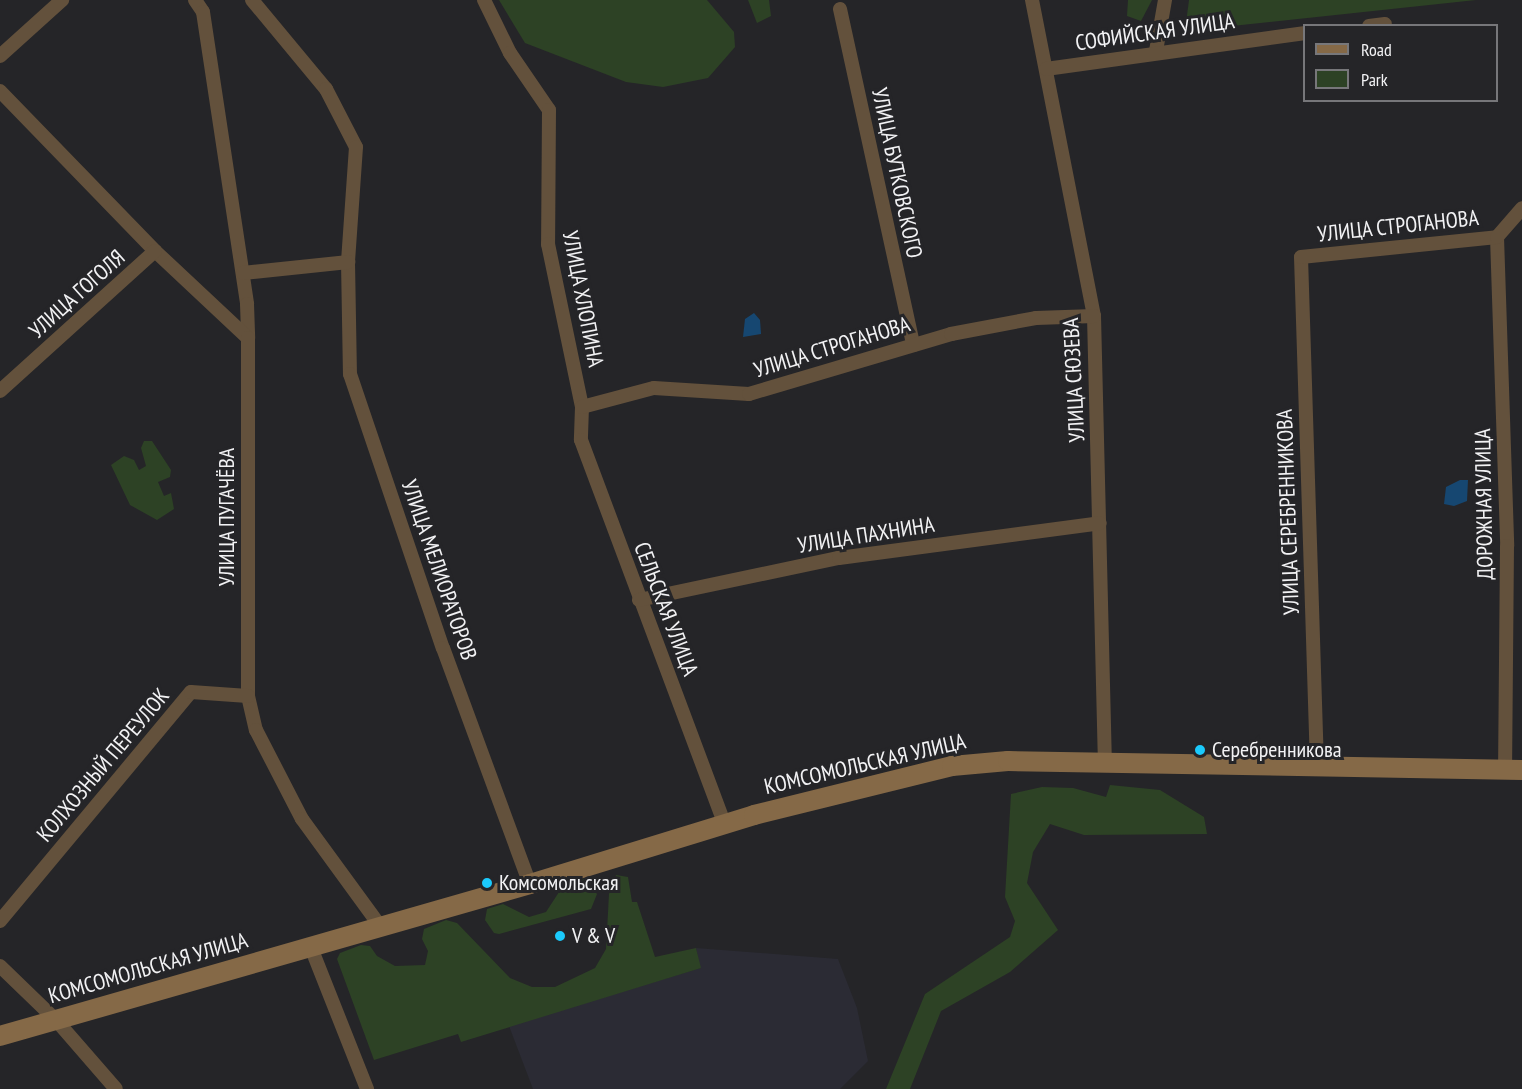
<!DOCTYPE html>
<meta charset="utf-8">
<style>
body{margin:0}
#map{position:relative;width:1522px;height:1089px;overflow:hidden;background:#252528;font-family:"PT Sans Narrow",sans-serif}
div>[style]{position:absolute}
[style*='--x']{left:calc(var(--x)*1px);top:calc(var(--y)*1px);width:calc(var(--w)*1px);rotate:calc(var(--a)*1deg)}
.built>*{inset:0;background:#2b2b34}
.green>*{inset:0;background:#2d4225}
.water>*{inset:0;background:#164771}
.street>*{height:14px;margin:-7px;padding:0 7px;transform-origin:7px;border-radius:7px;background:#63513c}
.secondary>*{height:20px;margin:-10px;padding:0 10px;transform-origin:10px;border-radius:10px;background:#856947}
.dots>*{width:16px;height:16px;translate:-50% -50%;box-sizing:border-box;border:3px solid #252528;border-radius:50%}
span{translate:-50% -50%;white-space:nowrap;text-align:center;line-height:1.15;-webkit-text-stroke:6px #252528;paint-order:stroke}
.street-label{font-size:22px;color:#f2f2f4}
.poi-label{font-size:22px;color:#f2f2f4}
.left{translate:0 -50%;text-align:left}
.legend{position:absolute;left:1303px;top:24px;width:195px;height:78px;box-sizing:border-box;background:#252528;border:2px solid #77777a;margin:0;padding:8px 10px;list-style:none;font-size:18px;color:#f2f2f4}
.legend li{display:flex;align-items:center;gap:12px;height:30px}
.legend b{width:30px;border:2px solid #77777a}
</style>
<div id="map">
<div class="built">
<div style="clip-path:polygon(696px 948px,838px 959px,857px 1008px,868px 1061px,840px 1089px,533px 1089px,509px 1026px,700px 968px)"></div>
</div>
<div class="green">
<div style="clip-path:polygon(499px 0,707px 0,734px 32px,735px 47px,708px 78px,663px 87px,626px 82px,525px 43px)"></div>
<div style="clip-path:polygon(748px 0,769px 0,771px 16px,757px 23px)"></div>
<div style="clip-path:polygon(1128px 0,1152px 0,1141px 21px,1127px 16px)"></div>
<div style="clip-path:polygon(1189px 0,1476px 0,1185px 31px)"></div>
<div style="clip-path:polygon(144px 441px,152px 441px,171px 470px,170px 477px,158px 482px,164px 496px,171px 493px,174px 509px,157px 520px,130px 505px,111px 465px,124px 456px,134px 460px,139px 470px,146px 466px,141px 448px)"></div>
<div style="clip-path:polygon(1110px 785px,1160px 790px,1204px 817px,1207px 834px,1084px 835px,1050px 824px,1033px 852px,1027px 883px,1058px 930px,1010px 972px,941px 1011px,910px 1089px,886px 1089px,925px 994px,1010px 937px,1015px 921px,1005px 897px,1011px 794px,1042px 787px,1073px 788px,1106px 797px)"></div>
<div style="clip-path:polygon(616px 875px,628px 877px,632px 902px,637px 902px,655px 957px,696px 948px,701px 968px,461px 1042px,458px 1034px,374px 1060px,337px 959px,340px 953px,361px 945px,370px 946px,377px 956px,395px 966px,425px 965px,428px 951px,422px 939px,424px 929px,446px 920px,457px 923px,510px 978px,532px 987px,555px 987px,595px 968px,606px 949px,609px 894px)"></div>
<div style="clip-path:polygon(584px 879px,597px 894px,591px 909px,499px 934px,494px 933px,485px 920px,487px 909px,503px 904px,529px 917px,546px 912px,561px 889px)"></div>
</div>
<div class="water">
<div style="clip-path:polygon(754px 313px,760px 320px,761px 334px,743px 337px,745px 319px)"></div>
<div style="clip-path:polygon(1460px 480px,1468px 480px,1467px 501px,1454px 506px,1444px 504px,1446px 487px)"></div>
</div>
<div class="street">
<div style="--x:195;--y:0;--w:14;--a:56"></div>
<div style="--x:203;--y:12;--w:295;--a:81.4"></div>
<div style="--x:247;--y:304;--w:34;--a:88"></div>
<div style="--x:252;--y:0;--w:116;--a:50.3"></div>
<div style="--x:326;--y:89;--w:65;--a:62.7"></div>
<div style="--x:356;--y:147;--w:115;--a:94"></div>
<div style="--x:348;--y:262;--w:112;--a:89"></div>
<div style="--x:350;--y:374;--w:289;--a:71.3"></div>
<div style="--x:443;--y:648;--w:252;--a:69.8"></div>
<div style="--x:484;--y:0;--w:59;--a:63.9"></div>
<div style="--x:510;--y:53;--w:69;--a:55.6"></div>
<div style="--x:549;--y:110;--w:134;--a:90.4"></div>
<div style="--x:548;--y:244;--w:167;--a:78.2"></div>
<div style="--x:582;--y:407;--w:33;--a:92"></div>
<div style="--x:581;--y:440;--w:409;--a:69.5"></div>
<div style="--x:1032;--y:0;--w:322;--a:78.9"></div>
<div style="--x:1094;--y:316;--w:447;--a:88.6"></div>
<div style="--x:840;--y:9;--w:344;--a:77.7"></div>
<div style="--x:1369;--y:26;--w:16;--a:-7"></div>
<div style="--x:1156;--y:51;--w:52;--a:-80"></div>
<div style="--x:0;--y:56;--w:84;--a:-42.1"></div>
<div style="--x:1046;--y:69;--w:260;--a:-7.9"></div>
<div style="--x:0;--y:91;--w:223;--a:45.9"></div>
<div style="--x:155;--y:251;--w:127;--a:43.1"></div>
<div style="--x:248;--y:338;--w:358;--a:90"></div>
<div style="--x:248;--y:696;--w:35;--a:77"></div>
<div style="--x:256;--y:730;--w:100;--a:62.7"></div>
<div style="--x:302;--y:819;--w:132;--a:53.9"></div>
<div style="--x:1497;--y:237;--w:309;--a:88.1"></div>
<div style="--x:1507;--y:546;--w:224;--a:90.5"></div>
<div style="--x:243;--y:273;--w:106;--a:-6"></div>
<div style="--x:0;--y:391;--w:209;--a:-42.1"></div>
<div style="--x:582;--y:407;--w:74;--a:-14.8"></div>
<div style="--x:654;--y:388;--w:95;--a:3.6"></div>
<div style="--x:749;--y:394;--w:211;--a:-16.5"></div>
<div style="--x:951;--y:334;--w:86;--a:-10.7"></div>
<div style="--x:1036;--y:318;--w:58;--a:-2"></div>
<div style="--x:639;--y:600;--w:204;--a:-11.9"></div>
<div style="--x:839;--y:558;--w:263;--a:-7.6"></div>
<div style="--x:1317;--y:766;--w:509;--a:-91.8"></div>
<div style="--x:1301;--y:257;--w:197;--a:-5.8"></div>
<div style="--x:1497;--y:237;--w:38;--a:-49"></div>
<div style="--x:0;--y:921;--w:298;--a:-50.2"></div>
<div style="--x:191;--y:692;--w:57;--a:4"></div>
<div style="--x:310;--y:945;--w:155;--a:68.4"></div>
<div style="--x:0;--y:966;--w:78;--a:44"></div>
<div style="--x:56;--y:1020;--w:91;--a:49"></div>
</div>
<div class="secondary">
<div style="--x:0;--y:1036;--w:551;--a:-16"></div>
<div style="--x:530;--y:884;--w:234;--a:-17.1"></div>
<div style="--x:754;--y:815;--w:204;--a:-13.9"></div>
<div style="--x:952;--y:766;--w:56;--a:-5.1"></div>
<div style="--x:1008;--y:761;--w:514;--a:1"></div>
</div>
<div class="dots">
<div style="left:1200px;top:750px;background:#1bcafc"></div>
<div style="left:487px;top:883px;background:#1bcafc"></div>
<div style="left:560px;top:936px;background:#1bcafc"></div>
</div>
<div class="street-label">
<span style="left:1155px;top:32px;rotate:-8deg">СОФИЙСКАЯ УЛИЦА</span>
<span style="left:897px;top:173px;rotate:78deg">УЛИЦА БУТКОВСКОГО</span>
<span style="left:1398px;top:226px;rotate:-6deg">УЛИЦА СТРОГАНОВА</span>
<span style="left:77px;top:294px;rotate:-42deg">УЛИЦА ГОГОЛЯ</span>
<span style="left:583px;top:299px;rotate:79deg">УЛИЦА ХЛОПИНА</span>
<span style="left:832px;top:347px;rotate:-17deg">УЛИЦА СТРОГАНОВА</span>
<span style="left:1074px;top:380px;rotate:-93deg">УЛИЦА СЮЗЕВА</span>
<span style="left:1484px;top:504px;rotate:-91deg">ДОРОЖНАЯ УЛИЦА</span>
<span style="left:1288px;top:512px;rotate:-92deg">УЛИЦА СЕРЕБРЕННИКОВА</span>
<span style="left:227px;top:517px;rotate:-90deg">УЛИЦА ПУГАЧЁВА</span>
<span style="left:866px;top:535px;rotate:-9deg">УЛИЦА ПАХНИНА</span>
<span style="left:439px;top:570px;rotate:71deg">УЛИЦА МЕЛИОРАТОРОВ</span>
<span style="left:666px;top:609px;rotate:69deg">СЕЛЬСКАЯ УЛИЦА</span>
<span style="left:865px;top:764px;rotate:-13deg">КОМСОМОЛЬСКАЯ УЛИЦА</span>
<span style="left:103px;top:765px;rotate:-50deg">КОЛХОЗНЫЙ ПЕРЕУЛОК</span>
<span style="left:148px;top:968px;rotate:-16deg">КОМСОМОЛЬСКАЯ УЛИЦА</span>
</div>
<div class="poi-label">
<span class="left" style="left:1212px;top:750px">Серебренникова</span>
<span class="left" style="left:499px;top:883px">Комсомольская</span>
<span class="left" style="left:572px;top:936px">V &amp; V</span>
</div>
<ul class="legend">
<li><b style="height:8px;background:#856947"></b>Road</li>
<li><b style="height:16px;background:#2d4225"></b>Park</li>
</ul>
</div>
